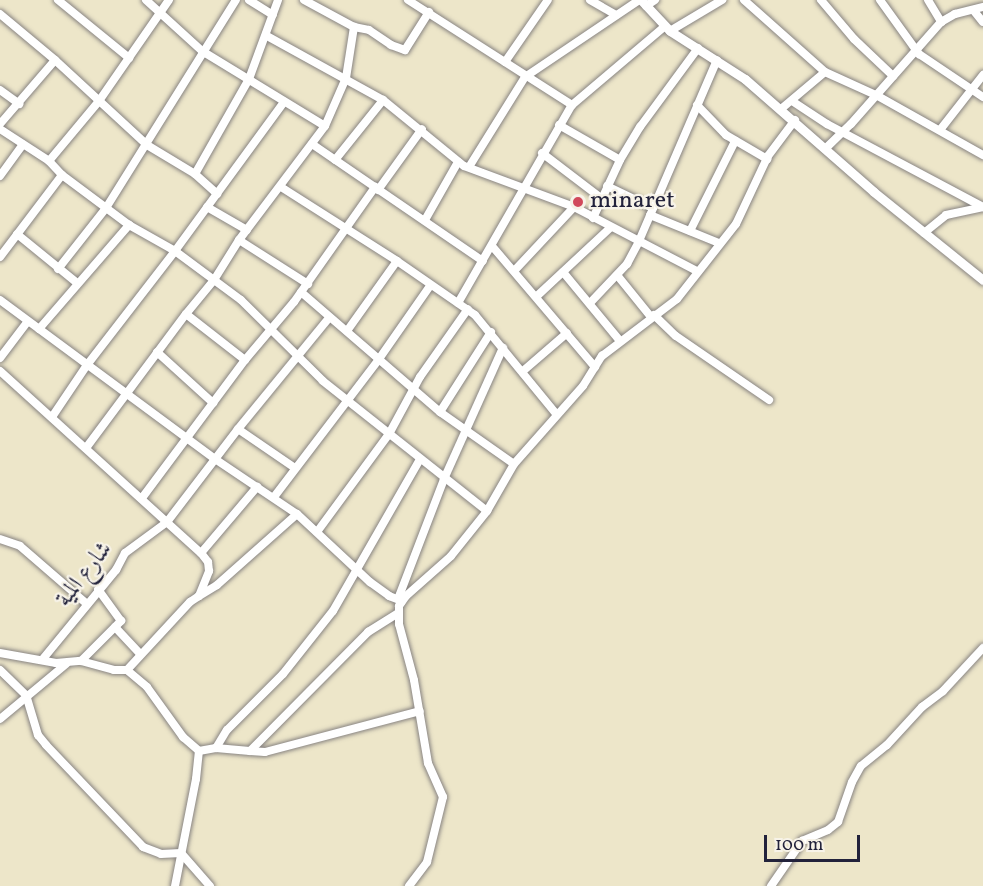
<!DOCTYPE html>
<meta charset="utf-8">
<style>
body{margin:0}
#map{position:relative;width:983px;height:886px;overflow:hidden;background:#ede6c9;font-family:Vollkorn,Amiri,serif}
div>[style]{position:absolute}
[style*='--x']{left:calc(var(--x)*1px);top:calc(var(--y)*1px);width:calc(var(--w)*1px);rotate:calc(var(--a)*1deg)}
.roads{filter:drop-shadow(0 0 2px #888482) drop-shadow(0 0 2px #888482)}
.minor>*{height:8px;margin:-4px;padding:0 4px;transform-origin:4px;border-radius:4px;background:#fff}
.tertiary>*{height:9px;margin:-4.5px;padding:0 4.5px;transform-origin:4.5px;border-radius:4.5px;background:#fff}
.dots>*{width:16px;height:16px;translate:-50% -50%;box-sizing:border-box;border:3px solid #f7f3e8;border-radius:50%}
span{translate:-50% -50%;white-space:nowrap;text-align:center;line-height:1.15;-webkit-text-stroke:4.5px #f7f3e8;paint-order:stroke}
.poi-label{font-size:24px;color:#22223b}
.left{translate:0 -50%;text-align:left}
.street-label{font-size:24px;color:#22223b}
.scale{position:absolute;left:764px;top:835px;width:96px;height:27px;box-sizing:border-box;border:3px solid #22223b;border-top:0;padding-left:8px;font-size:18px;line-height:21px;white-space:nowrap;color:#22223b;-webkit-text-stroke:4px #f7f3e8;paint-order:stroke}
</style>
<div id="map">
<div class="roads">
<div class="minor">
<div style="--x:58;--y:0;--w:92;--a:39.2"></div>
<div style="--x:146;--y:0;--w:76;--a:42.3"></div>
<div style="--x:202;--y:51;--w:144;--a:31.4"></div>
<div style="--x:249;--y:0;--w:28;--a:32"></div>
<div style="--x:304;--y:0;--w:57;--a:28.4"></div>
<div style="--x:354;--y:27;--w:15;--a:11"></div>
<div style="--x:369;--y:30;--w:27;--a:34"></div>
<div style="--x:391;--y:45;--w:15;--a:20"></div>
<div style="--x:405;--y:50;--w:45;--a:-57.7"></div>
<div style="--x:408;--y:0;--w:195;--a:32.6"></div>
<div style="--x:590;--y:0;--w:30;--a:30"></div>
<div style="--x:744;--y:0;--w:108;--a:41.6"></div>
<div style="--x:825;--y:72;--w:56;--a:24.3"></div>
<div style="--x:876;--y:95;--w:123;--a:29.3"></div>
<div style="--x:821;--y:0;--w:51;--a:49.8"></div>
<div style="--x:854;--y:39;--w:54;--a:43.5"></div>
<div style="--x:880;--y:0;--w:67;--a:54.2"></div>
<div style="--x:919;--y:54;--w:77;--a:33.9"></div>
<div style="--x:928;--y:0;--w:26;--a:59"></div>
<div style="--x:646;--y:6;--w:11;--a:-34"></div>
<div style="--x:974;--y:11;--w:14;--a:51"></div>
<div style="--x:0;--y:14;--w:72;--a:39.9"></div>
<div style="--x:55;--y:60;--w:125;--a:42.7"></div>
<div style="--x:147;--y:145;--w:56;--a:31.1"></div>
<div style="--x:195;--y:174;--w:30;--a:42"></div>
<div style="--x:670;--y:31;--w:61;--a:-30.8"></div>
<div style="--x:267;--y:36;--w:132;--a:28.9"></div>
<div style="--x:383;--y:100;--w:104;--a:39.2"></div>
<div style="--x:464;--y:166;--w:117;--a:20.4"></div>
<div style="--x:574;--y:207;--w:139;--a:27.5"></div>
<div style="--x:505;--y:62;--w:75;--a:-55.3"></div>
<div style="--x:0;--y:90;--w:24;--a:36"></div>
<div style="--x:792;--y:101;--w:42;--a:33.3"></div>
<div style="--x:827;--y:124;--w:177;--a:28"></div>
<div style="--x:697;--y:105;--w:42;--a:46"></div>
<div style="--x:726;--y:135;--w:48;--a:30.3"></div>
<div style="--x:781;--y:109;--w:57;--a:-40.1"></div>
<div style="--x:0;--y:124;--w:84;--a:-49.3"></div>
<div style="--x:559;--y:125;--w:70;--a:29.8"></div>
<div style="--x:0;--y:129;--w:59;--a:33.1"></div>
<div style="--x:49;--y:161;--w:19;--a:47"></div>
<div style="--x:62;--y:175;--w:84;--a:36.7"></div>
<div style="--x:129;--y:225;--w:53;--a:29.5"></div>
<div style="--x:175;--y:251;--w:82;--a:36.6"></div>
<div style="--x:241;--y:300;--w:115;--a:44.6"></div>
<div style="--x:323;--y:381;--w:209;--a:38.4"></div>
<div style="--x:940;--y:130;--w:70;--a:-52"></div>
<div style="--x:312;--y:144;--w:207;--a:34.4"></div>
<div style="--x:825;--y:149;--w:36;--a:-44"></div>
<div style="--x:851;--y:124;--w:136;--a:-48.6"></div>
<div style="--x:941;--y:22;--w:16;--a:-30"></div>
<div style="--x:955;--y:14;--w:29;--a:-14"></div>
<div style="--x:542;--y:153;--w:74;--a:37.3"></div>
<div style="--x:335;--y:160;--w:77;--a:-51.3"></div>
<div style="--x:49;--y:161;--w:78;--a:-50.2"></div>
<div style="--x:99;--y:101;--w:123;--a:-55.3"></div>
<div style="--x:469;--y:167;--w:106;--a:-58.1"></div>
<div style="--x:525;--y:77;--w:138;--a:-34"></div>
<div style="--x:195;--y:174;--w:109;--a:-60.4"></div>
<div style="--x:249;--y:79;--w:84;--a:-69.8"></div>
<div style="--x:0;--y:176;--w:39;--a:-54"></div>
<div style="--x:607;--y:186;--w:51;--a:25.6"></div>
<div style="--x:281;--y:187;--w:138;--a:32.5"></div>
<div style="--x:397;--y:261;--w:95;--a:34.7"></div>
<div style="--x:475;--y:315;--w:129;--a:50.6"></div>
<div style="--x:378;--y:190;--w:75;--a:-54.2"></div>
<div style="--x:207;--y:207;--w:46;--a:29.9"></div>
<div style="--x:650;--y:215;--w:74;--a:22.1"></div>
<div style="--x:593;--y:218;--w:64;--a:-65"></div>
<div style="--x:620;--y:160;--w:39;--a:-59"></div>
<div style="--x:640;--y:127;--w:98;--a:-53.7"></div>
<div style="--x:425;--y:220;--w:67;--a:-60.4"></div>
<div style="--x:690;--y:231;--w:101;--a:-63.4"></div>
<div style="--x:924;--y:233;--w:28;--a:-39"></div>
<div style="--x:946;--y:215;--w:38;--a:-12"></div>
<div style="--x:17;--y:234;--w:77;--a:39.2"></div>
<div style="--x:239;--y:240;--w:82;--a:32.5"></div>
<div style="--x:492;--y:246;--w:159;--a:49.6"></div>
<div style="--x:0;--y:257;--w:103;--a:-52.9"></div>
<div style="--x:58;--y:269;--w:78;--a:-51.8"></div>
<div style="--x:106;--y:208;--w:245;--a:-58"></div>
<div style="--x:515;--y:270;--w:86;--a:-46.9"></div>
<div style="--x:563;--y:272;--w:89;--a:50.4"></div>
<div style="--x:617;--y:275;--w:54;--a:51"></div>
<div style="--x:301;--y:292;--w:184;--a:40.8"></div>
<div style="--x:440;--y:412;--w:90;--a:35.1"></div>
<div style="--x:537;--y:296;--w:101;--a:-43"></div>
<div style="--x:0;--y:300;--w:267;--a:36.5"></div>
<div style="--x:215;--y:459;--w:99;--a:33.9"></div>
<div style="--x:297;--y:514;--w:100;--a:43"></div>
<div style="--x:370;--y:582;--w:24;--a:36"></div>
<div style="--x:389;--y:596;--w:14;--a:21"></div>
<div style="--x:458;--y:303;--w:228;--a:-60.1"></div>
<div style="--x:572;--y:105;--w:121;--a:-40.3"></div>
<div style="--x:590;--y:303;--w:54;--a:-46.5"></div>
<div style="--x:627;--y:264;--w:26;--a:-62"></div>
<div style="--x:639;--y:241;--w:197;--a:-66.7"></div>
<div style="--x:186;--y:314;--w:75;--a:37.9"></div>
<div style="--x:654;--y:315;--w:30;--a:44"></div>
<div style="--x:676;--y:336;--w:113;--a:34.5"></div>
<div style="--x:39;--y:329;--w:138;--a:-49.1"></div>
<div style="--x:347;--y:331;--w:86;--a:-54.5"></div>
<div style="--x:157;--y:352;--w:76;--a:42.3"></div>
<div style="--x:0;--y:358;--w:46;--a:-52.9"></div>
<div style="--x:0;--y:371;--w:271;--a:42.2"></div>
<div style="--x:523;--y:371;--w:58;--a:-40.8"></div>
<div style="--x:440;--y:412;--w:95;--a:-57.5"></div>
<div style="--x:52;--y:417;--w:63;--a:-56.1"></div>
<div style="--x:87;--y:365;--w:144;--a:-52.3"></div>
<div style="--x:175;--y:251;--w:185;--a:-53.8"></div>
<div style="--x:238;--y:429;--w:69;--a:34.4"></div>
<div style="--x:86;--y:448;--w:167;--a:-53.3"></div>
<div style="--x:186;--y:314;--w:44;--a:-50.5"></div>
<div style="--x:214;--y:280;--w:47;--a:-58"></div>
<div style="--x:239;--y:240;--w:143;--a:-53"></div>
<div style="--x:325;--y:126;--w:52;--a:-66.4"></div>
<div style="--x:346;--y:78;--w:52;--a:-81.1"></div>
<div style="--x:274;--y:497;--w:173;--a:-52.7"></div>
<div style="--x:379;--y:359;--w:89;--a:-55.1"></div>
<div style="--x:142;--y:498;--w:172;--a:-53.3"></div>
<div style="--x:245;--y:360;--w:76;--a:-49.8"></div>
<div style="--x:294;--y:302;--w:141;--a:-54.8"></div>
<div style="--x:317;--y:532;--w:122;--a:-53.7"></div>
<div style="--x:389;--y:434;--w:65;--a:-61.5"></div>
<div style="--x:420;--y:377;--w:83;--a:-54.8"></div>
<div style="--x:0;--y:539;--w:21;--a:19"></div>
<div style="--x:20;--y:546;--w:89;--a:40.9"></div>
<div style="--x:199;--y:596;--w:21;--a:-31"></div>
<div style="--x:217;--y:585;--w:107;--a:-41.6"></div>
<div style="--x:398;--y:599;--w:129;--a:-69"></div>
<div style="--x:444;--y:479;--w:144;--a:-65.8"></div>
<div style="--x:115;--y:627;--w:37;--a:47"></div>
<div style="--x:0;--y:653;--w:57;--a:10.1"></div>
<div style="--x:56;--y:663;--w:25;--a:-5"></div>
<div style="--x:81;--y:661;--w:34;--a:15"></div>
<div style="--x:114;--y:670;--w:13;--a:0"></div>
<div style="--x:127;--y:670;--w:26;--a:40"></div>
<div style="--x:147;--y:687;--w:62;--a:54.2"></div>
<div style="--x:183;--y:737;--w:21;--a:41"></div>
<div style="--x:42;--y:660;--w:117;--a:-50.6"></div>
<div style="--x:116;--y:570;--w:19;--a:-62"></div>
<div style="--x:125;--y:553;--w:52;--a:-36.4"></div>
<div style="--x:167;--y:522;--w:117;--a:-52.6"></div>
<div style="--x:238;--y:429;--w:144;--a:-50.7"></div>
<div style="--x:81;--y:661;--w:57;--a:-45"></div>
<div style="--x:121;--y:621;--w:39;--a:-126"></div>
<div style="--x:0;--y:670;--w:36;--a:44"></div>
<div style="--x:26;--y:695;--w:42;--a:73.3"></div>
<div style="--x:38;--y:735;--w:13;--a:51"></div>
<div style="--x:46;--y:745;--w:141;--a:46.4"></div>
<div style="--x:143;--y:847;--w:19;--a:21"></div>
<div style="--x:161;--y:854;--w:20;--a:-3"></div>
<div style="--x:127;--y:670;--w:93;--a:-47.2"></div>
<div style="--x:190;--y:602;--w:11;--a:-34"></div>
<div style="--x:199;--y:596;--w:27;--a:-68"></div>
<div style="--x:209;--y:571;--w:9;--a:-96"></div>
<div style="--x:208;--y:562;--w:11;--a:-128"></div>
<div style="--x:201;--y:553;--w:87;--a:-49.7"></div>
<div style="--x:0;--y:719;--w:86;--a:-39.8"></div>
<div style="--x:216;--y:748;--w:21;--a:-59"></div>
<div style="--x:227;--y:730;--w:79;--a:-45"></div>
<div style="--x:283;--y:674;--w:80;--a:-51.6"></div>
<div style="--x:333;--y:611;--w:175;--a:-60.2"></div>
<div style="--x:199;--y:751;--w:17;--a:-10"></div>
<div style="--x:216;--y:748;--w:34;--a:5"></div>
<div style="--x:250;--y:751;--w:168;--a:-45.2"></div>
<div style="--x:368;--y:632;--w:34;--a:-32"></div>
<div style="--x:250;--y:751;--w:15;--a:4"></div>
<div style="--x:265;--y:752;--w:160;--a:-14.8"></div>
<div style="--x:181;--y:853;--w:44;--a:48.7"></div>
<div style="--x:175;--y:886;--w:109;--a:-78.9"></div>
<div style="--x:196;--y:779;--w:28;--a:-84"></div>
<div style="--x:409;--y:886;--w:30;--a:-53"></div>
<div style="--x:427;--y:862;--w:67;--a:-76.2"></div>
<div style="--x:443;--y:797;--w:37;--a:-114"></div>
<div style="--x:428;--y:763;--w:84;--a:-99.6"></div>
<div style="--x:414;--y:680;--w:58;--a:-105"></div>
<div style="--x:399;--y:624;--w:18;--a:-90"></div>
<div style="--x:399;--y:606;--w:12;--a:-55"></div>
<div style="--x:406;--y:596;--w:60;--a:-41.6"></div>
<div style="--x:451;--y:556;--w:58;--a:-51.3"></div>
<div style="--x:487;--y:511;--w:54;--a:-60.1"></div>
<div style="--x:514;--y:464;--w:104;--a:-48.5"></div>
<div style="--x:583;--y:386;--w:36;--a:-58"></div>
<div style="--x:602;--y:356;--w:94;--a:-37.2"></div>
<div style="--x:677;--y:299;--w:95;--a:-51.8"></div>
<div style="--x:736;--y:224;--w:75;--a:-64.8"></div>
<div style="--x:768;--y:156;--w:45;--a:-53.1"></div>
<div style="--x:771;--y:886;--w:55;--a:-55.4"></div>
<div style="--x:802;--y:841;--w:28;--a:-23"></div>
<div style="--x:828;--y:830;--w:13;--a:-39"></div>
<div style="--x:838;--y:822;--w:42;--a:-70.7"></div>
<div style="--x:852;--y:782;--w:18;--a:-61"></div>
<div style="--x:861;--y:766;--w:33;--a:-39"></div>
<div style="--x:887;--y:745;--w:52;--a:-47.4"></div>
<div style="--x:922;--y:707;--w:26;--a:-37"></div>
<div style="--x:943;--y:691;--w:59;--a:-47.1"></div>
</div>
<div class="tertiary">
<div style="--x:641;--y:0;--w:42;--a:46.9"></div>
<div style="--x:670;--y:31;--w:89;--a:32.6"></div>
<div style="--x:745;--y:79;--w:171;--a:41.2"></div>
<div style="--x:874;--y:192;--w:140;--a:38.9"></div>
</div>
</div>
<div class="dots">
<div style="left:578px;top:202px;background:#d1495b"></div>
</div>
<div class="poi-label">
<span class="left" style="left:590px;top:202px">minaret</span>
</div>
<div class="street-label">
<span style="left:85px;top:575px;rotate:-52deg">شارع المية</span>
</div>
<div class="scale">100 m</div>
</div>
